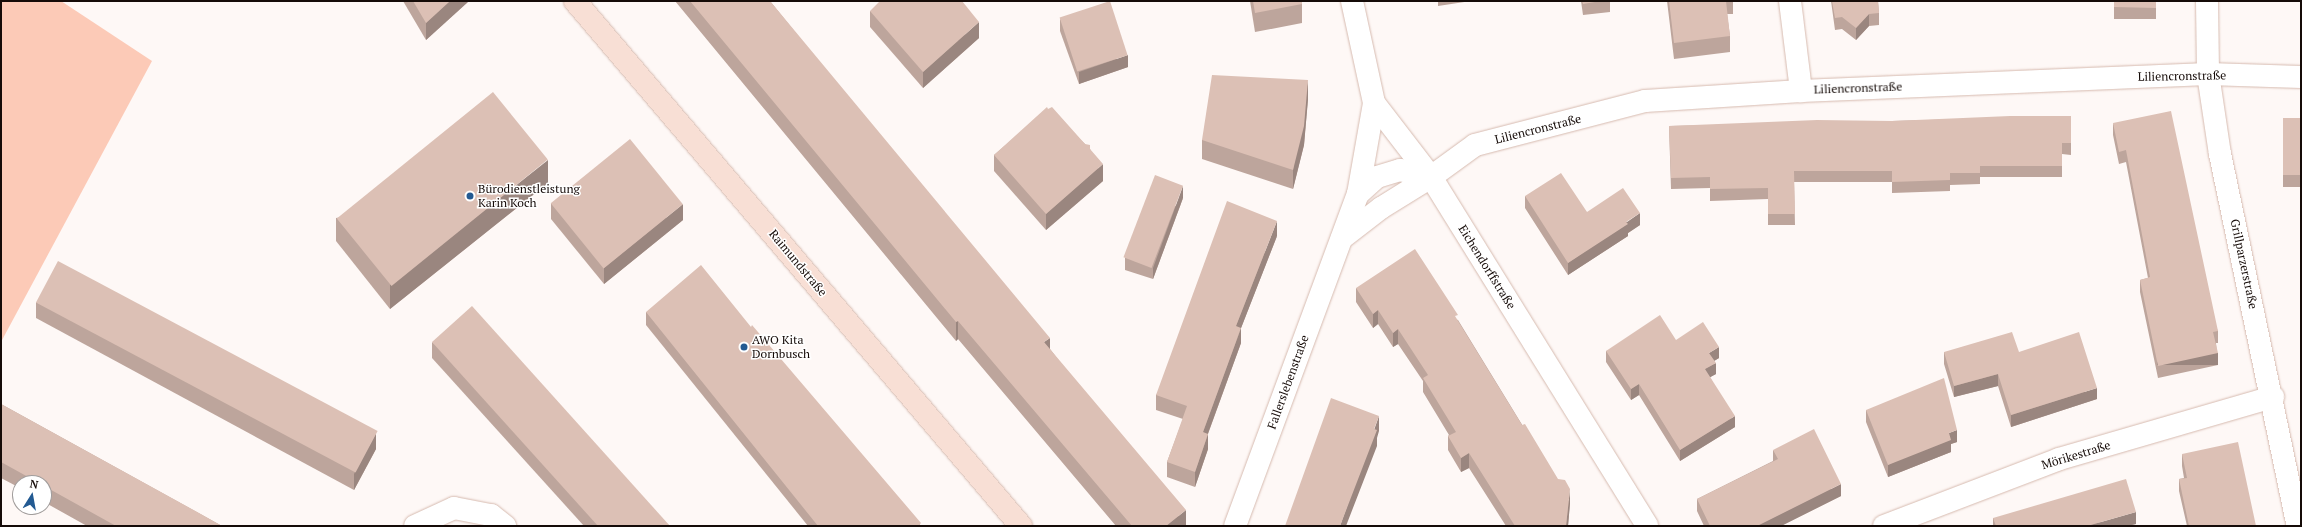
<!DOCTYPE html>
<meta charset="utf-8">
<style>
body{margin:0}
#map{position:relative;width:2302px;height:527px;overflow:hidden;background:#fef8f6;font-family:"PT Serif",serif}
div>[style]{position:absolute}
[style*='--x']{left:calc(var(--x)*1px);top:calc(var(--y)*1px);width:calc(var(--w)*1px);rotate:calc(var(--a)*1deg)}
.green>*{inset:0;background:#fccab7}
.roads{filter:drop-shadow(0 0 1px #d6baaf) drop-shadow(0 0 1px #d6baaf)}
.street>*{height:22px;margin:-11px;padding:0 11px;transform-origin:11px;border-radius:11px;background:#fff}
.secondary>*{height:22px;margin:-11px;padding:0 11px;transform-origin:11px;border-radius:11px;background:#f8dfd5}
.wall>*{inset:0;background:#bda59c;transform-origin:0 0}
.shaded-wall>*{inset:0;background:#9a867f;transform-origin:0 0}
.building>*{inset:0;background:#dcc0b5;transform-origin:0 0}
.dots>*{width:11px;height:11px;translate:-50% -50%;box-sizing:border-box;border:2px solid #fff;border-radius:50%}
span{translate:-50% -50%;white-space:nowrap;text-align:center;line-height:1.15;-webkit-text-stroke:3px #fff;paint-order:stroke}
.street-label{font-size:12px;color:#150b08}
.poi-label{font-size:12px;color:#150b08}
.left{translate:0 -50%;text-align:left}
.frame{position:absolute;inset:0;border:2px solid #150b08;pointer-events:none}
.north{position:absolute;left:12px;top:475px;width:40px;height:40px;box-sizing:border-box;background:#fff;border:1px solid #a19d9c;border-radius:50%;rotate:11deg;font-size:11px;font-weight:700;line-height:16px;text-align:center;color:#150b08}
.north::after{content:'';display:block;margin:auto;width:14px;height:18px;background:#235a92;clip-path:polygon(50% 0,100% 100%,50% 72%,0 100%)}
</style>
<div id="map">
<div class="green">
<div style="clip-path:polygon(1px 1px,61px 1px,152px 61px,1px 342px)"></div>
</div>
<div class="roads">
<div class="street">
<div style="--x:1352;--y:1;--w:104;--a:77.8"></div>
<div style="--x:1374;--y:103;--w:93;--a:52.4"></div>
<div style="--x:1431;--y:177;--w:410;--a:58.2"></div>
<div style="--x:1790;--y:1;--w:91;--a:83"></div>
<div style="--x:2207;--y:1;--w:73;--a:89.2"></div>
<div style="--x:2208;--y:74;--w:81;--a:81.5"></div>
<div style="--x:2220;--y:154;--w:380;--a:78.2"></div>
<div style="--x:1358;--y:194;--w:92;--a:-80"></div>
<div style="--x:1342;--y:238;--w:49;--a:-37.6"></div>
<div style="--x:1381;--y:208;--w:59;--a:-31.8"></div>
<div style="--x:1431;--y:177;--w:54;--a:-36"></div>
<div style="--x:1475;--y:145;--w:176;--a:-14.5"></div>
<div style="--x:1645;--y:101;--w:156;--a:-3.7"></div>
<div style="--x:1801;--y:91;--w:407;--a:-2.4"></div>
<div style="--x:2208;--y:74;--w:93;--a:1.8"></div>
<div style="--x:415;--y:526;--w:43;--a:-24.8"></div>
<div style="--x:454;--y:508;--w:38;--a:11"></div>
<div style="--x:491;--y:515;--w:18;--a:38"></div>
<div style="--x:1235;--y:526;--w:354;--a:-69.7"></div>
<div style="--x:1358;--y:194;--w:25;--a:-42"></div>
<div style="--x:1377;--y:177;--w:24;--a:-17"></div>
<div style="--x:1400;--y:170;--w:32;--a:13"></div>
<div style="--x:1884;--y:526;--w:187;--a:-20.9"></div>
<div style="--x:2059;--y:459;--w:223;--a:-16.2"></div>
</div>
<div class="secondary">
<div style="--x:575;--y:1;--w:689;--a:49.65"></div>
</div>
</div>
<div class="wall">
<div style="clip-path:polygon(403px 1px,469px 1px,426px 40px)"></div>
<div style="clip-path:polygon(675px 1px,770px 1px,1050px 349px,1186px 526px,1116px 526px,958px 339px,956px 341px)"></div>
<div style="clip-path:polygon(1250px 1px,1302px 1px,1302px 23px,1255px 32px)"></div>
<div style="clip-path:polygon(1438px 1px,1471px 1px,1438px 6px)"></div>
<div style="clip-path:polygon(1581px 1px,1610px 1px,1610px 12px,1583px 15px)"></div>
<div style="clip-path:polygon(1667px 1px,1733px 1px,1733px 14px,1727px 14px,1730px 36px,1730px 52px,1674px 59px)"></div>
<div style="clip-path:polygon(1831px 1px,1878px 1px,1879px 13px,1879px 25px,1869px 26px,1856px 40px,1842px 29px,1835px 30px)"></div>
<div style="left:2114px;top:1px;width:42px;height:18px"></div>
<div style="clip-path:polygon(870px 11px,979px 38px,923px 88px,870px 27px)"></div>
<div style="clip-path:polygon(1060px 19px,1128px 67px,1079px 84px,1060px 31px)"></div>
<div style="clip-path:polygon(1308px 99px,1304px 145px,1293px 189px,1202px 159px,1202px 140px)"></div>
<div style="clip-path:polygon(1048px 109px,1085px 144px,1090px 149px,1103px 181px,1046px 230px,994px 171px,994px 155px)"></div>
<div style="clip-path:polygon(2071px 116px,2071px 155px,2062px 154px,2062px 177px,1980px 177px,1980px 184px,1950px 185px,1950px 191px,1892px 193px,1892px 182px,1794px 182px,1795px 225px,1768px 225px,1768px 199px,1710px 201px,1710px 188px,1671px 189px,1669px 126px,1892px 121px)"></div>
<div style="left:2283px;top:118px;width:18px;height:69px"></div>
<div style="clip-path:polygon(2113px 123px,2218px 331px,2218px 343px,2216px 343px,2218px 365px,2158px 378px,2140px 292px,2140px 280px,2148px 278px,2126px 162px,2119px 164px,2113px 135px)"></div>
<div style="clip-path:polygon(548px 183px,390px 309px,336px 241px,336px 218px)"></div>
<div style="clip-path:polygon(1525px 196px,1587px 212px,1640px 225px,1628px 233px,1628px 236px,1568px 275px,1525px 208px)"></div>
<div style="clip-path:polygon(1183px 198px,1153px 279px,1125px 270px,1125px 258px)"></div>
<div style="clip-path:polygon(551px 203px,683px 220px,604px 284px,551px 219px)"></div>
<div style="clip-path:polygon(1277px 236px,1241px 328px,1241px 343px,1208px 434px,1208px 449px,1195px 487px,1167px 477px,1167px 462px,1183px 419px,1156px 410px,1156px 395px)"></div>
<div style="clip-path:polygon(1356px 288px,1458px 320px,1570px 503px,1568px 526px,1506px 526px,1469px 468px,1461px 472px,1448px 450px,1448px 436px,1449px 435px,1423px 392px,1423px 381px,1398px 344px,1393px 347px,1378px 324px,1373px 328px,1356px 302px)"></div>
<div style="clip-path:polygon(36px 302px,376px 449px,354px 490px,36px 318px)"></div>
<div style="clip-path:polygon(646px 312px,751px 327px,921px 526px,808px 526px,646px 325px)"></div>
<div style="clip-path:polygon(1676px 340px,1719px 358px,1714px 361px,1716px 374px,1710px 377px,1735px 427px,1680px 461px,1639px 395px,1631px 400px,1606px 362px,1606px 351px)"></div>
<div style="clip-path:polygon(432px 342px,670px 526px,584px 526px,432px 358px)"></div>
<div style="clip-path:polygon(1944px 352px,2019px 352px,2097px 399px,2011px 427px,1998px 386px,1954px 397px,1944px 364px)"></div>
<div style="clip-path:polygon(1px 404px,222px 526px,87px 526px,44px 502px,44px 483px,20px 483px,20px 488px,1px 478px)"></div>
<div style="clip-path:polygon(1866px 410px,1957px 442px,1951px 444px,1951px 452px,1888px 477px,1866px 422px)"></div>
<div style="clip-path:polygon(1773px 450px,1841px 496px,1781px 526px,1704px 526px,1697px 511px,1697px 499px,1773px 461px)"></div>
<div style="clip-path:polygon(2182px 454px,2256px 526px,2187px 526px,2179px 491px,2179px 479px,2184px 478px,2182px 466px)"></div>
<div style="clip-path:polygon(1993px 518px,2136px 524px,2127px 526px,1993px 526px)"></div>
</div>
<div class="shaded-wall">
<div style="clip-path:polygon(450px 1px,469px 1px,426px 40px,426px 23px)"></div>
<div style="clip-path:polygon(1869px 14px,1869px 26px,1856px 40px,1856px 28px)"></div>
<div style="clip-path:polygon(979px 22px,979px 38px,923px 88px,923px 72px)"></div>
<div style="clip-path:polygon(1128px 55px,1128px 67px,1079px 84px,1079px 72px)"></div>
<div style="clip-path:polygon(1308px 80px,1308px 99px,1304px 145px,1293px 189px,1293px 170px)"></div>
<div style="clip-path:polygon(548px 160px,548px 183px,390px 309px,390px 285px)"></div>
<div style="clip-path:polygon(1103px 164px,1103px 181px,1046px 230px,1046px 214px)"></div>
<div style="clip-path:polygon(1183px 186px,1183px 198px,1153px 279px,1153px 268px)"></div>
<div style="clip-path:polygon(683px 204px,683px 220px,604px 284px,604px 268px)"></div>
<div style="clip-path:polygon(1640px 213px,1640px 225px,1628px 233px,1628px 236px,1568px 275px,1568px 263px)"></div>
<div style="clip-path:polygon(1277px 221px,1277px 236px,1236px 341px,1236px 326px)"></div>
<div style="clip-path:polygon(1378px 310px,1378px 324px,1373px 328px,1373px 314px)"></div>
<div style="clip-path:polygon(958px 321px,958px 339px,956px 341px,956px 322px)"></div>
<div style="clip-path:polygon(1241px 328px,1241px 343px,1203px 447px,1203px 432px)"></div>
<div style="clip-path:polygon(1398px 329px,1398px 344px,1393px 347px,1393px 333px)"></div>
<div style="clip-path:polygon(1050px 338px,1050px 356px,1044px 342px)"></div>
<div style="clip-path:polygon(1719px 347px,1719px 358px,1709px 364px,1709px 353px)"></div>
<div style="left:2218px;top:353px;width:12px;height:61px;rotate:90deg"></div>
<div style="clip-path:polygon(1716px 363px,1716px 374px,1705px 380px,1705px 369px)"></div>
<div style="clip-path:polygon(1998px 374px,1998px 386px,1954px 397px,1954px 386px)"></div>
<div style="clip-path:polygon(1639px 384px,1639px 395px,1631px 400px,1631px 389px)"></div>
<div style="clip-path:polygon(2097px 388px,2097px 399px,2011px 427px,2011px 415px)"></div>
<div style="clip-path:polygon(1379px 416px,1379px 431px,1377px 438px,1377px 446px,1346px 526px,1340px 526px)"></div>
<div style="clip-path:polygon(1735px 416px,1735px 427px,1680px 461px,1680px 450px)"></div>
<div style="clip-path:polygon(1957px 430px,1957px 442px,1951px 444px,1951px 452px,1888px 477px,1888px 465px,1949px 433px)"></div>
<div style="clip-path:polygon(376px 433px,376px 449px,354px 490px,354px 474px)"></div>
<div style="clip-path:polygon(1208px 434px,1208px 449px,1195px 487px,1195px 472px)"></div>
<div style="clip-path:polygon(1469px 453px,1469px 468px,1461px 472px,1461px 458px)"></div>
<div style="clip-path:polygon(1841px 484px,1841px 496px,1781px 526px,1757px 526px)"></div>
<div style="clip-path:polygon(1570px 489px,1570px 503px,1568px 526px,1566px 526px)"></div>
<div style="clip-path:polygon(1186px 510px,1186px 526px,1166px 526px)"></div>
<div style="clip-path:polygon(2136px 512px,2136px 524px,2127px 526px,2087px 526px)"></div>
</div>
<div class="building">
<div style="clip-path:polygon(413px 1px,450px 1px,426px 23px)"></div>
<div style="clip-path:polygon(690px 1px,770px 1px,1050px 338px,1044px 342px,1186px 510px,1166px 526px,1132px 526px,958px 321px,956px 322px)"></div>
<div style="clip-path:polygon(880px 1px,962px 1px,979px 22px,923px 72px,870px 11px)"></div>
<div style="left:1110px;top:1px;width:57px;height:53px;rotate:72deg"></div>
<div style="clip-path:polygon(1253px 1px,1302px 1px,1302px 4px,1255px 13px)"></div>
<div style="clip-path:polygon(1582px 1px,1601px 1px,1583px 4px)"></div>
<div style="clip-path:polygon(1669px 1px,1726px 1px,1730px 36px,1674px 43px)"></div>
<div style="clip-path:polygon(1832px 1px,1878px 1px,1879px 13px,1869px 14px,1856px 28px,1842px 17px,1835px 18px)"></div>
<div style="clip-path:polygon(2114px 1px,2156px 1px,2156px 8px,2114px 7px)"></div>
<div style="clip-path:polygon(1212px 75px,1308px 80px,1304px 126px,1293px 170px,1202px 140px)"></div>
<div style="left:493px;top:92px;width:87px;height:201px;rotate:51deg"></div>
<div style="clip-path:polygon(1047px 107px,1048px 109px,1052px 107px,1085px 144px,1090px 145px,1090px 149px,1103px 164px,1046px 214px,994px 155px)"></div>
<div style="clip-path:polygon(2171px 111px,2218px 331px,2213px 332px,2218px 353px,2158px 366px,2140px 280px,2150px 277px,2126px 150px,2119px 152px,2113px 123px)"></div>
<div style="clip-path:polygon(2010px 116px,2071px 116px,2071px 143px,2062px 143px,2062px 166px,1980px 166px,1980px 173px,1950px 173px,1950px 180px,1892px 182px,1892px 171px,1794px 171px,1795px 214px,1768px 214px,1768px 188px,1710px 189px,1710px 177px,1671px 178px,1669px 126px,1817px 120px,1892px 121px)"></div>
<div style="left:2283px;top:118px;width:18px;height:57px"></div>
<div style="left:630px;top:139px;width:84px;height:102px;rotate:51deg"></div>
<div style="clip-path:polygon(1561px 173px,1587px 212px,1623px 188px,1640px 213px,1626px 222px,1628px 224px,1568px 263px,1525px 196px)"></div>
<div style="left:1155px;top:175px;width:30px;height:88px;rotate:21deg"></div>
<div style="clip-path:polygon(1227px 201px,1277px 221px,1236px 326px,1241px 328px,1203px 432px,1208px 434px,1195px 472px,1167px 462px,1187px 406px,1156px 395px)"></div>
<div style="clip-path:polygon(1415px 249px,1458px 315px,1455px 316px,1522px 425px,1525px 424px,1558px 479px,1565px 480px,1570px 489px,1566px 526px,1515px 526px,1469px 453px,1461px 458px,1448px 436px,1456px 432px,1423px 378px,1428px 375px,1398px 329px,1393px 333px,1378px 310px,1373px 314px,1356px 288px)"></div>
<div style="left:58px;top:261px;width:362px;height:47px;rotate:28deg"></div>
<div style="clip-path:polygon(701px 265px,751px 327px,752px 325px,921px 523px,918px 526px,818px 526px,646px 312px)"></div>
<div style="clip-path:polygon(472px 306px,670px 526px,598px 526px,432px 342px)"></div>
<div style="clip-path:polygon(1660px 315px,1676px 340px,1703px 322px,1719px 347px,1709px 353px,1716px 363px,1705px 369px,1735px 416px,1680px 450px,1639px 384px,1631px 389px,1606px 351px)"></div>
<div style="clip-path:polygon(2012px 332px,2019px 352px,2079px 332px,2097px 388px,2011px 415px,1998px 374px,1954px 386px,1944px 352px)"></div>
<div style="clip-path:polygon(1944px 378px,1957px 430px,1949px 433px,1951px 440px,1888px 465px,1866px 410px)"></div>
<div style="clip-path:polygon(1331px 398px,1379px 416px,1374px 429px,1377px 430px,1340px 526px,1285px 526px)"></div>
<div style="clip-path:polygon(1px 404px,199px 513px,222px 526px,116px 526px,44px 486px,44px 483px,39px 483px,1px 462px)"></div>
<div style="clip-path:polygon(1814px 429px,1841px 484px,1757px 526px,1710px 526px,1697px 499px,1778px 459px,1773px 450px)"></div>
<div style="clip-path:polygon(2238px 442px,2256px 526px,2189px 526px,2179px 479px,2187px 478px,2182px 454px)"></div>
<div style="clip-path:polygon(2126px 479px,2136px 512px,2087px 526px,1996px 526px,1993px 518px)"></div>
</div>
<div class="dots">
<div style="left:470px;top:196px;background:#235a92"></div>
<div style="left:744px;top:347px;background:#235a92"></div>
</div>
<div class="street-label">
<span style="left:2182px;top:76px;rotate:-1deg">Liliencronstraße</span>
<span style="left:1858px;top:88px;rotate:-2deg">Liliencronstraße</span>
<span style="left:1538px;top:129px;rotate:-14deg">Liliencronstraße</span>
<span style="left:798px;top:263px;rotate:50deg">Raimundstraße</span>
<span style="left:2244px;top:264px;rotate:78deg">Grillparzerstraße</span>
<span style="left:1487px;top:267px;rotate:58deg">Eichendorffstraße</span>
<span style="left:1288px;top:382px;rotate:-70deg">Fallerslebenstraße</span>
<span style="left:2076px;top:455px;rotate:-17deg">Mörikestraße</span>
</div>
<div class="poi-label">
<span class="left" style="left:478px;top:196px">Bürodienstleistung<br>Karin Koch</span>
<span class="left" style="left:752px;top:347px">AWO Kita<br>Dornbusch</span>
</div>
<div class="frame"></div>
<div class="north">N</div>
</div>
